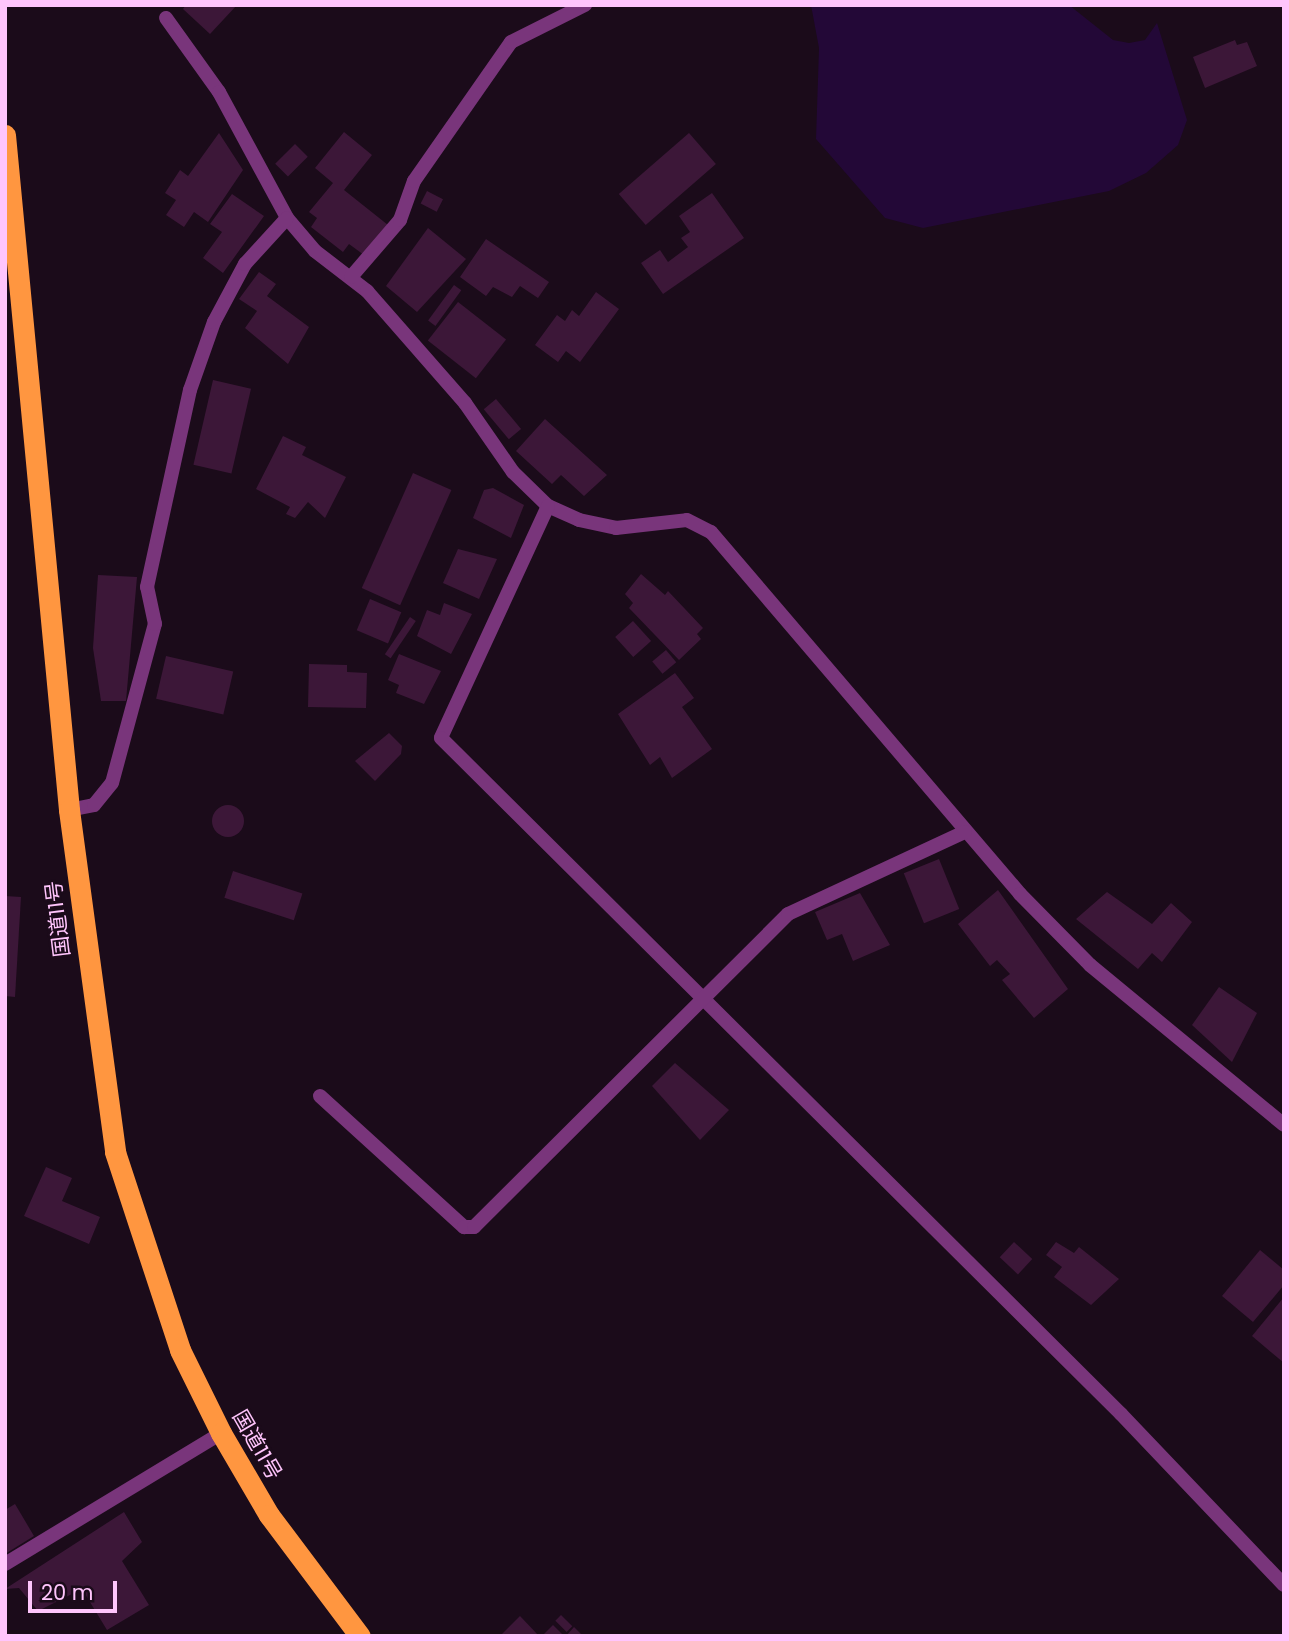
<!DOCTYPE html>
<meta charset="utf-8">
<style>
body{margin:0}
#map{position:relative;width:1289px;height:1641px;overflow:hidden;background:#1b0b1a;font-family:Poppins,"Noto Sans JP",sans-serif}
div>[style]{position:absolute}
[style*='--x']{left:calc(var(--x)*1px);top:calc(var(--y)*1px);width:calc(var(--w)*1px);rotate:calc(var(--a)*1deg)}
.water>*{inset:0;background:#230837}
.building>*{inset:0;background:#3c1738;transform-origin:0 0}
.round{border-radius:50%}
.street>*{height:14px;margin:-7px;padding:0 7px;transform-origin:7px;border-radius:7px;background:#79357b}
.highway>*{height:21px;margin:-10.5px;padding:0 10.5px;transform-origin:10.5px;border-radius:10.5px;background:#ff9640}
span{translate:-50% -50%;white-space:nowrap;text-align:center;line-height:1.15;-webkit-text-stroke:5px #1b0b1a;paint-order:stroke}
.street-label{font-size:21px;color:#ffc5fc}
.frame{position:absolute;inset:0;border:7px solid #ffc5fc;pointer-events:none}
.scale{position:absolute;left:28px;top:1581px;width:89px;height:32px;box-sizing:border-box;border:4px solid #ffc5fc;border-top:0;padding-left:9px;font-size:21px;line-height:24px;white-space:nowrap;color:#ffc5fc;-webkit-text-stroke:5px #1b0b1a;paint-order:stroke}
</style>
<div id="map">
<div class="water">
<div style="clip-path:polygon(811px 5px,1069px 5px,1113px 40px,1129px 43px,1145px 40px,1157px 23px,1187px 120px,1178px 145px,1146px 173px,1109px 191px,923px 228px,885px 218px,816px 139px,819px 48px)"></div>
</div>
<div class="building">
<div style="clip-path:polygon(186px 5px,237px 5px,210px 34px,183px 9px)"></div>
<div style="clip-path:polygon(1235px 40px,1237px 45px,1247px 42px,1257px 66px,1205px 88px,1193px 57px)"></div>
<div style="clip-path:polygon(344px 132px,372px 155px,344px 190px,388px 225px,364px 255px,349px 244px,343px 252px,311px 227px,317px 218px,309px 212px,333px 183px,315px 168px)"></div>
<div style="clip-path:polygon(219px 133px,243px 170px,208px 222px,194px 212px,184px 227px,166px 215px,176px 200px,165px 193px,180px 170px,188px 176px)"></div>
<div style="left:689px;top:133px;width:41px;height:93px;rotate:49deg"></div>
<div style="left:295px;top:144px;width:18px;height:28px;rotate:45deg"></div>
<div style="left:427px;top:191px;width:18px;height:14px;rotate:27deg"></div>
<div style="clip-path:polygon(712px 193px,744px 238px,663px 294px,641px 263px,660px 250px,668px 262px,688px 247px,681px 238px,690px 232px,679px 216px)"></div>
<div style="clip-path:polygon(232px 194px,264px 216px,223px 273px,203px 258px,222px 232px,210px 224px)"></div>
<div style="clip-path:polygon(428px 228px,466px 259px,417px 312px,386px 286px)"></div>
<div style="clip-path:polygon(486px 239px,549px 282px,538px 298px,520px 286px,512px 297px,493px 287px,486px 296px,460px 277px)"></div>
<div style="clip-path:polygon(259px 272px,276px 284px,267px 296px,309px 327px,288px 364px,245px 328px,257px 311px,239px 299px)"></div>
<div style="left:454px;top:285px;width:9px;height:44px;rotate:36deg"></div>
<div style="clip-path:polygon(596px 292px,619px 309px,580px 362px,566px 351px,558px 362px,535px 345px,557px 315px,565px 321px,572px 310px,579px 316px)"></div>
<div style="left:458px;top:302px;width:61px;height:49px;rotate:38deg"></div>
<div style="left:213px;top:380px;width:39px;height:87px;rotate:13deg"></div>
<div style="left:496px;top:399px;width:39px;height:16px;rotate:50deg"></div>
<div style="clip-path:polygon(545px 419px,607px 475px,584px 496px,561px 475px,552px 484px,516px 451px)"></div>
<div style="clip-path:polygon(283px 436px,306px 447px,302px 455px,346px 477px,325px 518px,308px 502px,295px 518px,286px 514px,290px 507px,256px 489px)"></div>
<div style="left:413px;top:473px;width:42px;height:126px;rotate:24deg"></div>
<div style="clip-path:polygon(493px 488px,524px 505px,511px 538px,473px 518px,484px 490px)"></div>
<div style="clip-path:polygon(458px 549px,497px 559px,479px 599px,443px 583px)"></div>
<div style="clip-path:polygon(641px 574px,665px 595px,668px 591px,703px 628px,697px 634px,701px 639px,679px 660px,629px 608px,633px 603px,625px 594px)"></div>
<div style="clip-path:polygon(98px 575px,137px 577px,126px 701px,101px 701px,93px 648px)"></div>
<div style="left:370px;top:599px;width:34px;height:34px;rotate:23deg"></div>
<div style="clip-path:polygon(444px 603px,472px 614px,451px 654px,417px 636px,427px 610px,440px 615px)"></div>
<div style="left:410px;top:617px;width:7px;height:45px;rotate:34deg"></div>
<div style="left:633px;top:621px;width:27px;height:24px;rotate:48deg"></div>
<div style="left:666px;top:650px;width:16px;height:18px;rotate:50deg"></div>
<div style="clip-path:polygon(399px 654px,441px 671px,424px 704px,396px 693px,399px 685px,388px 680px)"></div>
<div style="left:166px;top:656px;width:69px;height:44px;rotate:13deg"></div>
<div style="clip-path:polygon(309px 664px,347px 665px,347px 672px,367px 673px,366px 708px,308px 707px)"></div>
<div style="clip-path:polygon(675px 673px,694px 698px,682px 707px,712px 749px,672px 778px,660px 757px,650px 765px,618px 714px)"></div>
<div style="clip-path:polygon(389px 733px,402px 746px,401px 754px,375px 781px,355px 761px)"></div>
<div class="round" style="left:212px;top:805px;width:32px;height:32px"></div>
<div style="left:939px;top:859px;width:54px;height:38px;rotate:68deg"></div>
<div style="left:233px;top:871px;width:73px;height:28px;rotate:18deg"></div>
<div style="clip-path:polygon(998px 890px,1068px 989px,1034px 1018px,1002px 980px,1010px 974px,997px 960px,990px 966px,958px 924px)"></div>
<div style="clip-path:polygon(1107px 892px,1152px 924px,1171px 903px,1192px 922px,1162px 962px,1152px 953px,1138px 969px,1076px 919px)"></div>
<div style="clip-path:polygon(860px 893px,890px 945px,853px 961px,842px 934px,827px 940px,815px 912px)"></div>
<div style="clip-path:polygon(5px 896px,21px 897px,15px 997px,5px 996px)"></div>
<div style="clip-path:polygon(1219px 987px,1257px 1013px,1232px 1062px,1192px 1025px)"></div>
<div style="clip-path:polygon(675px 1063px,729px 1110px,700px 1140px,652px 1086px)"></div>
<div style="clip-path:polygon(46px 1167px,72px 1178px,62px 1201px,100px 1217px,89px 1244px,24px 1216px)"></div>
<div style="left:1014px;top:1242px;width:25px;height:21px;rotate:43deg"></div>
<div style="clip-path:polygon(1056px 1242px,1074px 1253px,1079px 1247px,1119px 1279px,1091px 1305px,1054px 1277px,1062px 1267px,1046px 1255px)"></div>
<div style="clip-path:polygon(1260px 1250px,1284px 1270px,1284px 1285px,1253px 1322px,1222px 1296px)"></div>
<div style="clip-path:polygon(1284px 1297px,1284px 1363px,1252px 1336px)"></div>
<div style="clip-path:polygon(15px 1504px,34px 1536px,5px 1554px,5px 1510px)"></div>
<div style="clip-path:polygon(124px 1512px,142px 1542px,122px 1561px,149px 1605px,107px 1630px,82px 1589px,38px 1611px,19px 1588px,5px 1589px)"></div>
<div style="left:561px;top:1615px;width:16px;height:8px;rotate:45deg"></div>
<div style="clip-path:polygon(520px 1616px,539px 1636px,500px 1636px)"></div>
<div style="clip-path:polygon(553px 1625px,564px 1636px,542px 1636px)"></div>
<div style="clip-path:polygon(574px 1627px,582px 1635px,591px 1636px,566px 1636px)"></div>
</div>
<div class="street">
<div style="--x:166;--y:18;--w:91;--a:54.4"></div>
<div style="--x:219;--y:92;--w:143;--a:61.6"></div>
<div style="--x:287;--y:218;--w:43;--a:49.7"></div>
<div style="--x:315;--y:251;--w:66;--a:37.6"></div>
<div style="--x:367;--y:291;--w:149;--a:48.8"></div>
<div style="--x:465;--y:403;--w:84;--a:55.2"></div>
<div style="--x:513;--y:472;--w:49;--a:44.2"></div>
<div style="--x:548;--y:506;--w:34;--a:24"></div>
<div style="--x:579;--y:520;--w:38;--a:12"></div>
<div style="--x:616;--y:528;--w:71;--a:-6.4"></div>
<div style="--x:687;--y:520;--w:27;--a:27"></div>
<div style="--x:711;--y:532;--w:476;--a:49.5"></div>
<div style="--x:1020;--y:894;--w:100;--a:45.4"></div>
<div style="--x:1090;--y:965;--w:251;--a:39.5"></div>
<div style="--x:351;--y:277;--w:75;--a:-49.3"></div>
<div style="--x:400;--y:220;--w:41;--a:-70.3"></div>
<div style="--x:414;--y:181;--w:169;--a:-55.1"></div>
<div style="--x:511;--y:42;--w:83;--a:-26.6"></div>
<div style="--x:548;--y:506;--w:255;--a:114.8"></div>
<div style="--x:441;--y:738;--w:959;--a:44.83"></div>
<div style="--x:1121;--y:1414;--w:236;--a:46.4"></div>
<div style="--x:69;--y:810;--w:25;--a:-11"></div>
<div style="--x:94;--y:805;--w:28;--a:-51"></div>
<div style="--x:112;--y:783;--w:165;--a:-74.9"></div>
<div style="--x:155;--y:624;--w:38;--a:-102"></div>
<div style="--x:147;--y:587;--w:202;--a:-77.7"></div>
<div style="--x:190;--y:390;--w:72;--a:-70.6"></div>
<div style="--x:214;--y:322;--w:66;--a:-61.9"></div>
<div style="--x:245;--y:264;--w:62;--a:-47.6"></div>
<div style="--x:320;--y:1096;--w:195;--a:42.3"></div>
<div style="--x:464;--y:1227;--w:10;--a:0"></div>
<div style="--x:474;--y:1227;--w:443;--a:-44.9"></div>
<div style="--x:788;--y:914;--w:195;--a:-24.9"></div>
<div style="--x:5;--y:1564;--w:253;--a:-31.2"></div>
</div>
<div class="highway">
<div style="--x:5;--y:135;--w:678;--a:84.58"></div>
<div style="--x:69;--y:810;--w:345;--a:82.3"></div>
<div style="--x:115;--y:1152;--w:208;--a:71.8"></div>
<div style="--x:180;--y:1350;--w:93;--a:63.7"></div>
<div style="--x:221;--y:1433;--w:95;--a:59.7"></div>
<div style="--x:269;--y:1515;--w:151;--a:53.1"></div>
</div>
<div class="street-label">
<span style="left:58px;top:919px;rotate:-97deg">国道11号</span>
<span style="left:257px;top:1445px;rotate:60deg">国道11号</span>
</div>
<div class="frame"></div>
<div class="scale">20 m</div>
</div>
